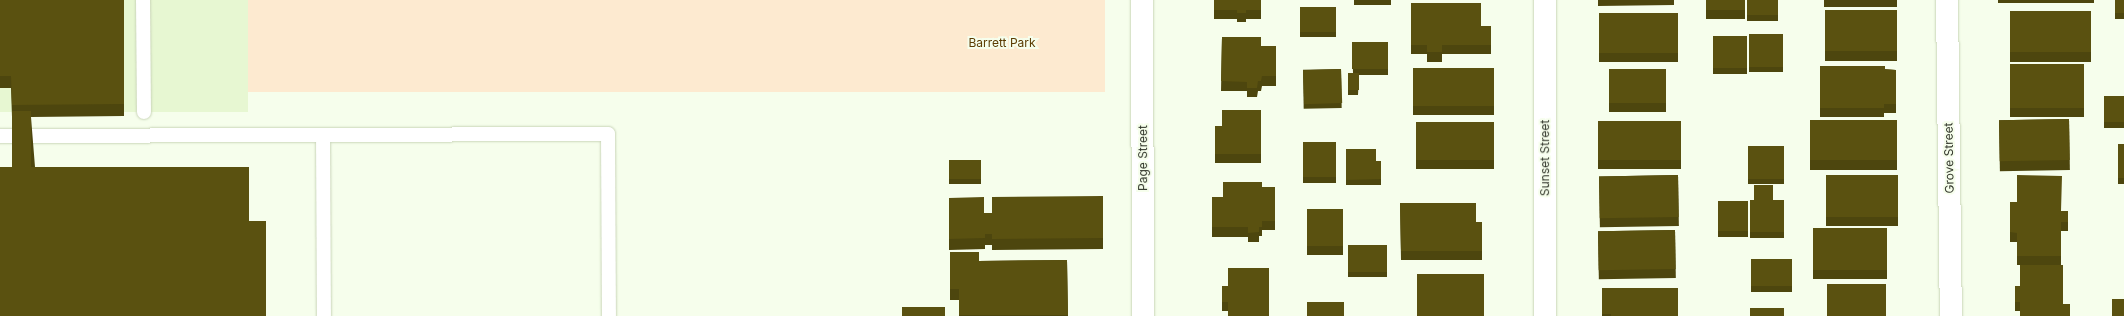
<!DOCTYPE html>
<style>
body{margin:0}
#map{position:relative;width:2124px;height:316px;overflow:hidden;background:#f6feec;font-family:Inter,sans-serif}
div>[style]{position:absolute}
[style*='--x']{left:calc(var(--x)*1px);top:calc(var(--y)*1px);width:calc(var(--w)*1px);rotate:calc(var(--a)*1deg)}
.built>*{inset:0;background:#e7f7d2;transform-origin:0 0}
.green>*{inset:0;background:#fdead0;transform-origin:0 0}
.roads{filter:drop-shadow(0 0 1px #c9d5b8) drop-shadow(0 0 1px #c9d5b8)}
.service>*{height:14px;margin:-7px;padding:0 7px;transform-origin:7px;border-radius:7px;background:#fff}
.minor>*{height:22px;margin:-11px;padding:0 11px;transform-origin:11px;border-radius:11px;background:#fff}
.wall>*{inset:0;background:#4d460e;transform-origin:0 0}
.building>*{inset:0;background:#5a5110;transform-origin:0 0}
span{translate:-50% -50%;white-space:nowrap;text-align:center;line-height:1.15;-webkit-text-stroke:4px #f6feec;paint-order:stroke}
.park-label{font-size:12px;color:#5b3c02}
.street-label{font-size:12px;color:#33382c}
</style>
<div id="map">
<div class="built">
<div style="left:0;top:0;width:248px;height:112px"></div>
</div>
<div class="green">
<div style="left:248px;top:0;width:857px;height:92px"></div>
</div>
<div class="roads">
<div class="service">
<div style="--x:143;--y:0;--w:112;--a:89.5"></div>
<div style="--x:323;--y:135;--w:181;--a:89.7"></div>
<div style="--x:0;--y:136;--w:608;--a:-0.19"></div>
<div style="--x:608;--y:134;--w:182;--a:89.7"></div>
</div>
<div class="minor">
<div style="--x:1142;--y:0;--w:316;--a:89.8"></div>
<div style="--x:1545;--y:0;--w:316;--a:90"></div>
<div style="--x:1947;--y:0;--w:316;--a:89.3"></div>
</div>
</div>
<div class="wall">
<div style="clip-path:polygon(0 0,124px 0,124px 116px,31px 117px,35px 167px,249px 221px,266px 316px,16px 167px,12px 117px,11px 88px,0 88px)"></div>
<div style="clip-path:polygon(1214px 0,1261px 0,1261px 19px,1246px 19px,1246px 22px,1237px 22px,1237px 19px,1214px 19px)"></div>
<div style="left:1354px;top:0;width:37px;height:5px"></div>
<div style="clip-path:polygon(1598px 0,1674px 0,1674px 5px,1598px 6px)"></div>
<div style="left:1706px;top:0;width:39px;height:19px"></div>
<div style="left:1747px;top:0;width:31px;height:21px"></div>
<div style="left:1824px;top:0;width:73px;height:7px"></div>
<div style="left:1998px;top:0;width:96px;height:3px"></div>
<div style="left:2115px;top:0;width:9px;height:19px"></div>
<div style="clip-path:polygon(1411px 3px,1481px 26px,1491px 26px,1491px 54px,1442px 54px,1442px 62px,1427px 62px,1427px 54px,1411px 54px)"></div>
<div style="left:1300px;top:7px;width:36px;height:30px"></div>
<div style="left:1897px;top:10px;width:51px;height:72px;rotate:90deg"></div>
<div style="left:2010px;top:11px;width:81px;height:51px"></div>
<div style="left:1599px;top:13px;width:79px;height:49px"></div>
<div style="left:1749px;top:34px;width:34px;height:38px"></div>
<div style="left:1713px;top:36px;width:34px;height:38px"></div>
<div style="clip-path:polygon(1222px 37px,1261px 46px,1276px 46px,1276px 86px,1262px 86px,1261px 91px,1258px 91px,1257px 97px,1247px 97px,1247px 91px,1221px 91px)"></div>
<div style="clip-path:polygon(1352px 42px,1388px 42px,1388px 75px,1359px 75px,1358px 95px,1348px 95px,1348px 73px,1353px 73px)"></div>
<div style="left:2010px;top:64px;width:74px;height:53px"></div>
<div style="clip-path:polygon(1820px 66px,1896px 70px,1896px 113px,1884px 113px,1884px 117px,1820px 117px)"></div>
<div style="left:1413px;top:68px;width:81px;height:47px"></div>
<div style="left:1341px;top:69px;width:39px;height:38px;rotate:89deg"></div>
<div style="left:1609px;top:69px;width:57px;height:43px"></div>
<div style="left:2104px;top:96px;width:20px;height:32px"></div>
<div style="clip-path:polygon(1261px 110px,1261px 163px,1215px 163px,1215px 126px,1222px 126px)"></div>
<div style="left:2069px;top:119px;width:51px;height:70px;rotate:89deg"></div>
<div style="left:1810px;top:120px;width:87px;height:50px"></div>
<div style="left:1681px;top:121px;width:48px;height:83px;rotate:90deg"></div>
<div style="left:1416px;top:122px;width:78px;height:47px"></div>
<div style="left:1303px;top:142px;width:33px;height:41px"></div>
<div style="left:2118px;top:144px;width:6px;height:40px"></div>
<div style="left:1748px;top:146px;width:36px;height:38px"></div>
<div style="clip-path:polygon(1346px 149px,1376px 161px,1381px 161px,1381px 185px,1346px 185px)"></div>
<div style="left:949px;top:160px;width:32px;height:24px"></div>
<div style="left:1678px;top:175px;width:51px;height:79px;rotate:89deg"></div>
<div style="left:1826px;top:175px;width:72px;height:51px"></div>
<div style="clip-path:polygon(1754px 185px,1773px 185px,1773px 200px,1784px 200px,1784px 238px,1750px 238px,1750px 201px,1754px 201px)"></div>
<div style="clip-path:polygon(1262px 187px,1275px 187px,1275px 230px,1262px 230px,1262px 236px,1259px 236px,1259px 242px,1248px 242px,1248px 237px,1212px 237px,1212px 197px,1223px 197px)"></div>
<div style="clip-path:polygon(1103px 196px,1103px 249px,992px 250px,992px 245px,985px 245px,985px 249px,949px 250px,949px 198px,984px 213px,992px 213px)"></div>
<div style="left:1748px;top:201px;width:36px;height:30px;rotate:90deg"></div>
<div style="clip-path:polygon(2010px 202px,2061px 211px,2068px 211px,2068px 231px,2061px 231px,2061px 265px,2020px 311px,2015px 311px,2015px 286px,2020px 286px,2052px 265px,2017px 265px,2017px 242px,2010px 242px)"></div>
<div style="clip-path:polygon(1400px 203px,1476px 222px,1482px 222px,1482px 260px,1401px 260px)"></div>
<div style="left:1343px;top:209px;width:46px;height:36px;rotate:90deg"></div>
<div style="left:1887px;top:228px;width:51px;height:74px;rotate:90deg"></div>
<div style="left:1675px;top:230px;width:48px;height:77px;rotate:89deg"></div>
<div style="left:1348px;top:245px;width:39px;height:32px"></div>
<div style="clip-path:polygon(950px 252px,979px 261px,1067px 260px,1068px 316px,959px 316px,959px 300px,950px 300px)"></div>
<div style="left:1751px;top:259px;width:41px;height:33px"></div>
<div style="left:1222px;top:286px;width:6px;height:25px"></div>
<div style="clip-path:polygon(1602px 288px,1678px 316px,1602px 316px)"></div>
</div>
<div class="building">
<div style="clip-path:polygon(0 0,124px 0,124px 104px,12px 105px,11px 76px,0 76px)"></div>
<div style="clip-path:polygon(1214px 0,1261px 0,1261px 10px,1246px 10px,1246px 13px,1237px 13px,1237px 10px,1214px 10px)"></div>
<div style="left:1706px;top:0;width:39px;height:10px"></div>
<div style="left:1747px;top:0;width:31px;height:15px"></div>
<div style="left:2115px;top:0;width:9px;height:13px"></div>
<div style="clip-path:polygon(1411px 3px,1481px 3px,1481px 26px,1491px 26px,1491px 45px,1442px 45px,1442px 52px,1427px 52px,1427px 45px,1411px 45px)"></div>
<div style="left:1300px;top:7px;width:36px;height:25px"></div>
<div style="left:1897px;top:10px;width:41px;height:72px;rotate:90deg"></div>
<div style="left:2010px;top:11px;width:81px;height:41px"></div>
<div style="left:1599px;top:13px;width:79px;height:40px"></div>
<div style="left:1749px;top:34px;width:34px;height:33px"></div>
<div style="left:1713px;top:36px;width:34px;height:32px"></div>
<div style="clip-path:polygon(1222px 37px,1261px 37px,1261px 46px,1276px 46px,1276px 76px,1262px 76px,1261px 81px,1258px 81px,1257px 88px,1247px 88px,1247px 82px,1221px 81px)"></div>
<div style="left:1352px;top:42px;width:36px;height:27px"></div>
<div style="left:2010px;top:64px;width:74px;height:44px"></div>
<div style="clip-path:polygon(1820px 66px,1885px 66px,1885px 69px,1896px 70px,1896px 104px,1884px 104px,1884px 108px,1820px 108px)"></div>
<div style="left:1413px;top:68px;width:81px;height:38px"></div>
<div style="left:1341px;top:69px;width:34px;height:38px;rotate:88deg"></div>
<div style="left:1609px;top:69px;width:57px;height:34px"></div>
<div style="left:1348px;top:73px;width:11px;height:17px"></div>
<div style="left:2104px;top:96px;width:20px;height:26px"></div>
<div style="clip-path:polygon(1222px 110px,1261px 110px,1261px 154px,1215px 154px,1215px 126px,1222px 126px)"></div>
<div style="left:12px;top:111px;width:19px;height:56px"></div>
<div style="left:2069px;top:119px;width:41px;height:70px;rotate:89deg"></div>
<div style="left:1810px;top:120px;width:87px;height:40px"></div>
<div style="left:1681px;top:121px;width:39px;height:83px;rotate:90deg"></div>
<div style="left:1416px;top:122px;width:78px;height:38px"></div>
<div style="left:1303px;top:142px;width:33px;height:35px"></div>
<div style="left:2118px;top:144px;width:6px;height:34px"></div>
<div style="left:1748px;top:146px;width:36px;height:33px"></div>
<div style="clip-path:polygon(1346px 149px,1376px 149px,1376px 161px,1381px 161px,1381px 179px,1346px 180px)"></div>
<div style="left:949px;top:160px;width:32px;height:19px"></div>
<div style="clip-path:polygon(0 167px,249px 167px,249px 221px,266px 221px,266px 316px,0 316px)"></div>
<div style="left:1678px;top:175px;width:42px;height:79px;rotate:89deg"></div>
<div style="left:1826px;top:175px;width:72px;height:42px"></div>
<div style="clip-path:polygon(2017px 175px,2062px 176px,2061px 211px,2068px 211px,2068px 222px,2061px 222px,2061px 256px,2017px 256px,2017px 233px,2010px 232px,2010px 202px,2017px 202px)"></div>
<div style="clip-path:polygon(1223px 182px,1262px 182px,1262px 187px,1275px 187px,1275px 221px,1262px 221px,1262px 227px,1259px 227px,1259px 232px,1248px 233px,1248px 227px,1212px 227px,1212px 197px,1223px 197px)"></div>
<div style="left:1754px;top:185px;width:19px;height:15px"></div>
<div style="clip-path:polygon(1103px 196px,1103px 238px,992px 239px,992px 234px,985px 234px,985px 238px,949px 239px,949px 198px,984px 197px,984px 213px,992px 213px,992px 197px)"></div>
<div style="left:1784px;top:200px;width:32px;height:34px;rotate:90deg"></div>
<div style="left:1748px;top:201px;width:30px;height:30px;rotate:90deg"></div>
<div style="clip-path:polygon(1400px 203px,1476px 203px,1476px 222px,1482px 222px,1482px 251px,1401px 251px)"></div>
<div style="left:1343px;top:209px;width:37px;height:36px;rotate:90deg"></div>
<div style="left:1887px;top:228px;width:42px;height:74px;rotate:90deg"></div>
<div style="left:1675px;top:230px;width:39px;height:77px;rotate:89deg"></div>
<div style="left:1348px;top:245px;width:39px;height:27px"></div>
<div style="clip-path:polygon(950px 252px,979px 252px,979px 261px,1067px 260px,1068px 315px,959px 315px,959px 289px,950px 289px)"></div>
<div style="left:1751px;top:259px;width:41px;height:27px"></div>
<div style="clip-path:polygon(2020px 265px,2063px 265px,2063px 304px,2070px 304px,2070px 316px,2020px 316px,2020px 302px,2015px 302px,2015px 286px,2020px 286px)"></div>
<div style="clip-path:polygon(1228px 268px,1269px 268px,1269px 316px,1228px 316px,1228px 302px,1222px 302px,1222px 286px,1228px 286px)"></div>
<div style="left:1417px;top:274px;width:67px;height:42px"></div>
<div style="left:1827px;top:284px;width:59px;height:32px"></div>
<div style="clip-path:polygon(1602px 288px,1678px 288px,1678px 316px,1611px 316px,1611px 314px,1602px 314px)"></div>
<div style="left:2112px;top:299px;width:12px;height:17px"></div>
<div style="left:1307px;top:302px;width:37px;height:14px"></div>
<div style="left:902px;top:307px;width:43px;height:9px"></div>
<div style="left:1750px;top:308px;width:34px;height:8px"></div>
</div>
<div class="park-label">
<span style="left:1002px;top:43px">Barrett Park</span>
</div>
<div class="street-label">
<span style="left:1143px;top:158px;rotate:-90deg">Page Street</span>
<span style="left:1545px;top:158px;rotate:-90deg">Sunset Street</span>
<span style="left:1949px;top:158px;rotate:-91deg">Grove Street</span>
</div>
</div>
